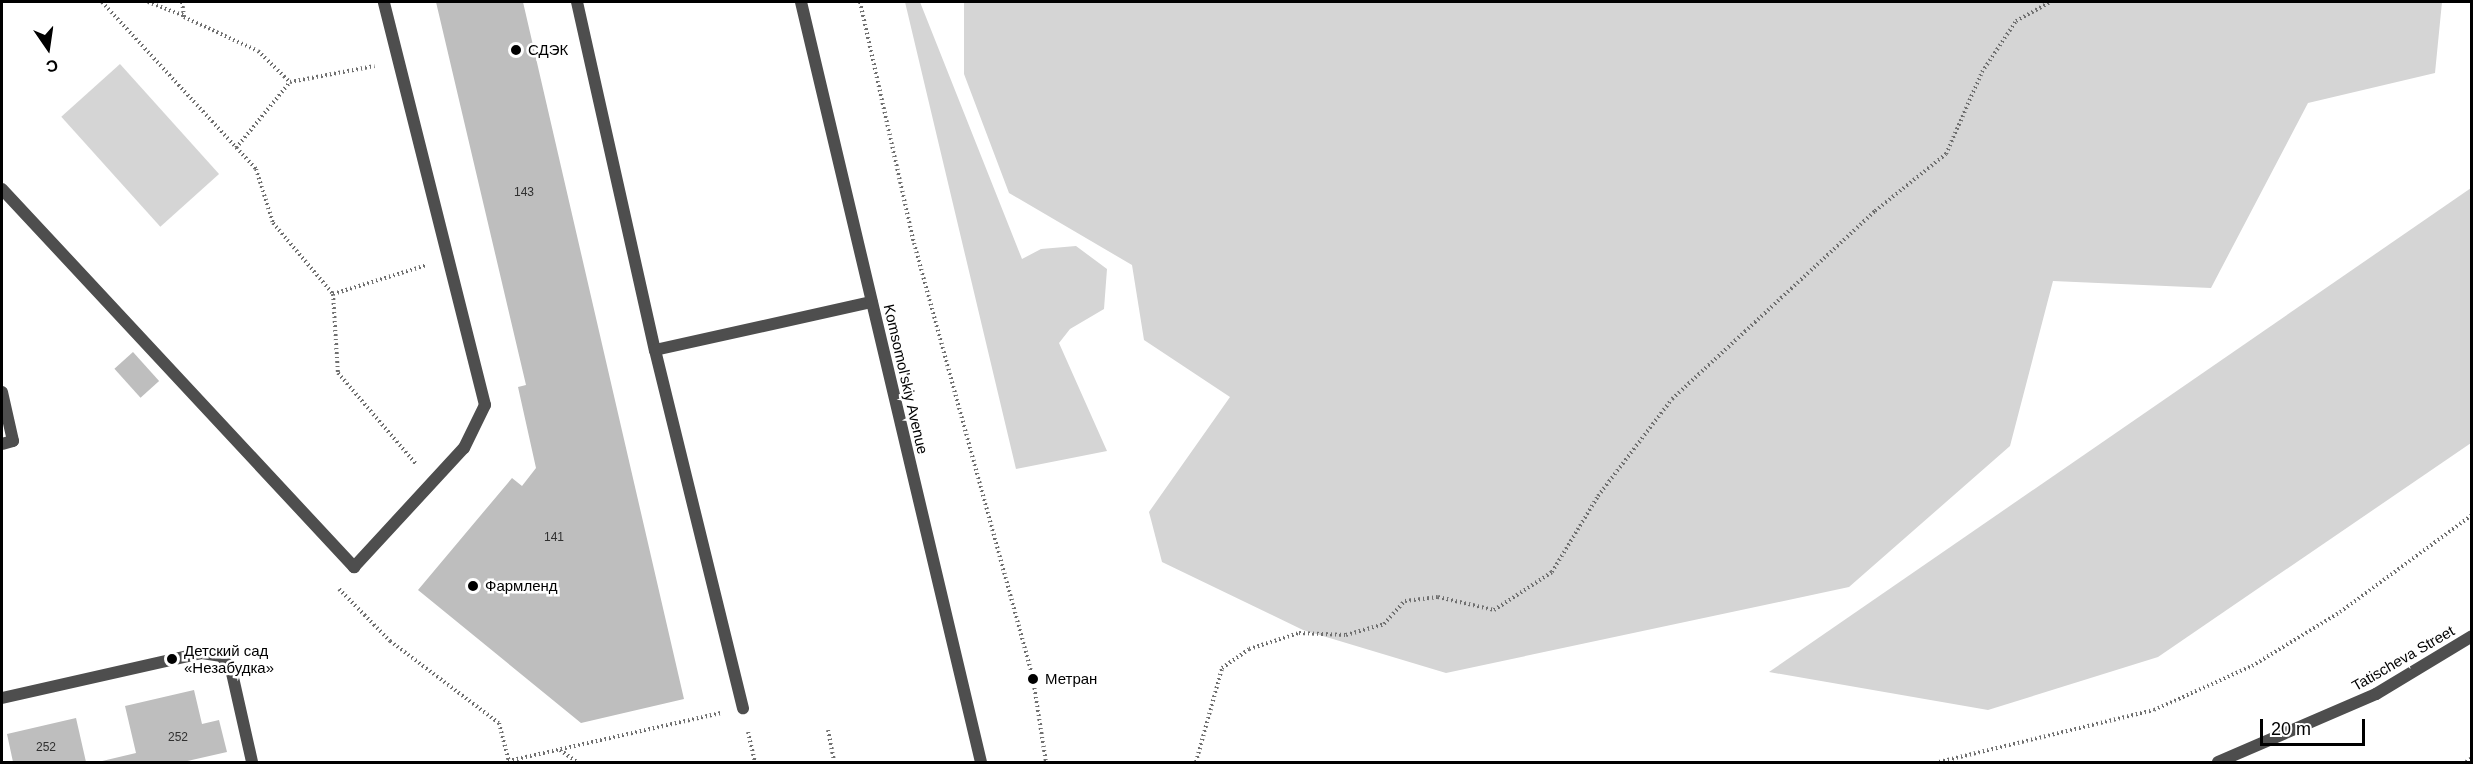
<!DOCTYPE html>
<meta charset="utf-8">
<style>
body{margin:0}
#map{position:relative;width:2473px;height:764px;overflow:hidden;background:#fff;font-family:Helvetica,sans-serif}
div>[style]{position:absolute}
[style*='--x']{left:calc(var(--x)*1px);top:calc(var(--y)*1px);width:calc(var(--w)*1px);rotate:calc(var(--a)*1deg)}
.green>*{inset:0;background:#d5d5d5;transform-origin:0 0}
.building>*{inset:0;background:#bebebe;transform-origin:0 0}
.path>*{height:4px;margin-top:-2px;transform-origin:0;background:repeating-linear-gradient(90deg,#707070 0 1.5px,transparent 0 4.5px)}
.service>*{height:12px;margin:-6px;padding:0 6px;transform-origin:6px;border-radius:6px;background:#4e4e4e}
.minor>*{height:12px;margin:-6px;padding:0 6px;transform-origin:6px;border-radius:6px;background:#4e4e4e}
.tertiary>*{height:12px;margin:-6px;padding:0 6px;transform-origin:6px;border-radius:6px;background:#4e4e4e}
.dots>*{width:16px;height:16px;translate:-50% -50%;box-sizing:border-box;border:3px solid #fff;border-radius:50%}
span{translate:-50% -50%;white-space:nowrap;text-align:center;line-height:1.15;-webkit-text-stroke:5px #fff;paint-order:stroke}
.number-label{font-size:12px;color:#303030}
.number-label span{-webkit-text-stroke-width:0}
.poi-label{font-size:15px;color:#000}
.left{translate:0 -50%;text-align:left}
.street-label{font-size:15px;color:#000}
.frame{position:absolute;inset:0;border:3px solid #000;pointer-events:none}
.north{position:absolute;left:18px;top:18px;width:60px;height:60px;-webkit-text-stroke:4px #fff;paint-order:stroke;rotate:167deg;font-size:16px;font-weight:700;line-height:24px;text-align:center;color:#000}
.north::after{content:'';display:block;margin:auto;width:21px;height:27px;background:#000;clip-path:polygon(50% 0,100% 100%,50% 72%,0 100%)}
.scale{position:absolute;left:2260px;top:719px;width:105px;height:27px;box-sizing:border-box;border:3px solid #000;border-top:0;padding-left:8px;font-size:18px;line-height:21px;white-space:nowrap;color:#000;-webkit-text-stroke:4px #fff;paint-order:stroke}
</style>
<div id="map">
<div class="green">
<div style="clip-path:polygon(905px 2px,920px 2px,1022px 259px,1041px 249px,1076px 246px,1107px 269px,1104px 309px,1070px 329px,1059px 343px,1107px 451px,1016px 469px)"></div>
<div style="clip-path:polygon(964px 2px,2442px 2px,2435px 73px,2308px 103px,2211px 288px,2053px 281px,2010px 446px,1849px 587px,1446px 673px,1303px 630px,1162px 562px,1149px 512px,1230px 397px,1144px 340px,1132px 265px,1009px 193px,964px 74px)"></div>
<div style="left:120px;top:64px;width:148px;height:79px;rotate:48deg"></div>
<div style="clip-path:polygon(2471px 188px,2471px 443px,2158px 657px,1988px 710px,1769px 672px)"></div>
</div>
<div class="building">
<div style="clip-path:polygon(436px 2px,523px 2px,684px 699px,581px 723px,418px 590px,512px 478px,522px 486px,536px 468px,518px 387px,526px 385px)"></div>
<div style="left:133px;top:352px;width:39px;height:25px;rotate:48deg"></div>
<div style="clip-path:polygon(194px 690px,202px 724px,219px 720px,227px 752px,183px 762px,98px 762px,136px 753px,125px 706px)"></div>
<div style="clip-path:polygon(76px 718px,86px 762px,13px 762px,7px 734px)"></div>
</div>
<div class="path">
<div style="--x:102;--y:2;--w:227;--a:47.3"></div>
<div style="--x:256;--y:169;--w:57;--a:72.5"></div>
<div style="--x:273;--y:223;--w:93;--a:49.8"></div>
<div style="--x:333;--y:294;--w:79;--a:86.4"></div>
<div style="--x:338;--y:373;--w:120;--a:49.4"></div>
<div style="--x:148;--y:2;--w:39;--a:21"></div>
<div style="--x:182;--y:2;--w:15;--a:82"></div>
<div style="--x:184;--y:17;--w:81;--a:24.7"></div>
<div style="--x:258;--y:51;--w:45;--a:44.1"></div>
<div style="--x:860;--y:2;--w:247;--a:77.4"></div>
<div style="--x:914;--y:243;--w:452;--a:74.7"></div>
<div style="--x:1033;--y:679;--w:84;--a:81.1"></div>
<div style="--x:236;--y:148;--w:85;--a:-50.7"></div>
<div style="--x:290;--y:82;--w:86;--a:-10.7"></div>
<div style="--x:333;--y:294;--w:98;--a:-17.1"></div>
<div style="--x:339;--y:589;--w:73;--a:45.6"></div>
<div style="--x:390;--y:641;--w:136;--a:37"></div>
<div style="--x:499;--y:723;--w:40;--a:75.6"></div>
<div style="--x:828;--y:730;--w:33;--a:79"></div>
<div style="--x:748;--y:732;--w:31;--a:77"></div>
<div style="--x:560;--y:750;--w:21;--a:35"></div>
<div style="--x:508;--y:761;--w:218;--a:-12.7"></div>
<div style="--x:1196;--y:762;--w:98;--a:-74.5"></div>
<div style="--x:1222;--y:668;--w:33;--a:-35"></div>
<div style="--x:1249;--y:649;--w:52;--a:-17.7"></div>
<div style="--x:1299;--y:633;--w:47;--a:2.4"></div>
<div style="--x:1346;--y:635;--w:40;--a:-16"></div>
<div style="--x:1384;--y:624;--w:31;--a:-48"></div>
<div style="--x:1405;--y:601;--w:33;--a:-7"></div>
<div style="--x:1438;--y:597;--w:57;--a:13.1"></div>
<div style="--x:1494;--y:610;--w:69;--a:-33.2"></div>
<div style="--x:1552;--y:572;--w:89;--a:-58.8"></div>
<div style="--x:1598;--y:496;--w:122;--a:-52.7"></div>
<div style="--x:1672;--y:399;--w:277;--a:-42.8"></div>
<div style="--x:1875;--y:211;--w:91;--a:-38.8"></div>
<div style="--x:1946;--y:154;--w:90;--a:-66.3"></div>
<div style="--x:1982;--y:72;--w:61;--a:-56.3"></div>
<div style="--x:2016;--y:21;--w:39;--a:-29"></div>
<div style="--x:1939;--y:762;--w:221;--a:-13.6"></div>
<div style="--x:2154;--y:710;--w:107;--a:-24.2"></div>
<div style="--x:2252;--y:666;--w:103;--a:-31.5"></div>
<div style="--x:2340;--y:612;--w:164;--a:-36.3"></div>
<div style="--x:2466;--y:762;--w:7;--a:-34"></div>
</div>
<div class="service">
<div style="--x:577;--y:2;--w:357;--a:77.4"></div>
<div style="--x:655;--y:350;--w:369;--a:76.2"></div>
<div style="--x:2;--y:189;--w:517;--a:47.04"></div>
<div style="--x:354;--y:567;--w:162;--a:-47.3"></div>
<div style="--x:464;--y:448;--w:48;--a:-64"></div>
<div style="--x:485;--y:405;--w:415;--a:-104.1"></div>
<div style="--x:655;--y:350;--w:222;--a:-12.5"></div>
<div style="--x:2;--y:392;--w:50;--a:77.3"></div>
<div style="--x:13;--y:441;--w:11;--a:165"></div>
<div style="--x:2;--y:698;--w:205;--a:-12.7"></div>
<div style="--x:202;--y:653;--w:20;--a:9"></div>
<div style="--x:222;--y:656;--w:20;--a:60"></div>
<div style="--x:232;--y:673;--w:91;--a:77.3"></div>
</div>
<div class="minor">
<div style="--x:2218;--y:762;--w:172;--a:-23.3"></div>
<div style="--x:2376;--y:694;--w:112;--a:-31.1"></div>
</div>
<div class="tertiary">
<div style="--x:801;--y:2;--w:781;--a:76.68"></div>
</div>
<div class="dots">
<div style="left:516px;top:50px;background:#000"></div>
<div style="left:473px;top:586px;background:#000"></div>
<div style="left:172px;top:659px;background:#000"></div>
<div style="left:1033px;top:679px;background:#000"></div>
</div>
<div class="number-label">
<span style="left:524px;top:193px">143</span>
<span style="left:554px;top:538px">141</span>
<span style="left:178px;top:738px">252</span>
<span style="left:46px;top:748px">252</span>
</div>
<div class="poi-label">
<span class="left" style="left:528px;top:50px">СДЭК</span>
<span class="left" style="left:485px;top:586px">Фармленд</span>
<span class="left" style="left:184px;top:659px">Детский сад<br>«Незабудка»</span>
<span class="left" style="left:1045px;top:679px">Метран</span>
</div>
<div class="street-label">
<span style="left:906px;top:379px;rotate:77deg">Komsomol'skiy Avenue</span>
<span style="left:2403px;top:658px;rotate:-30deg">Tatischeva Street</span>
</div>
<div class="frame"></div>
<div class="north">С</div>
<div class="scale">20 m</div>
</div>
